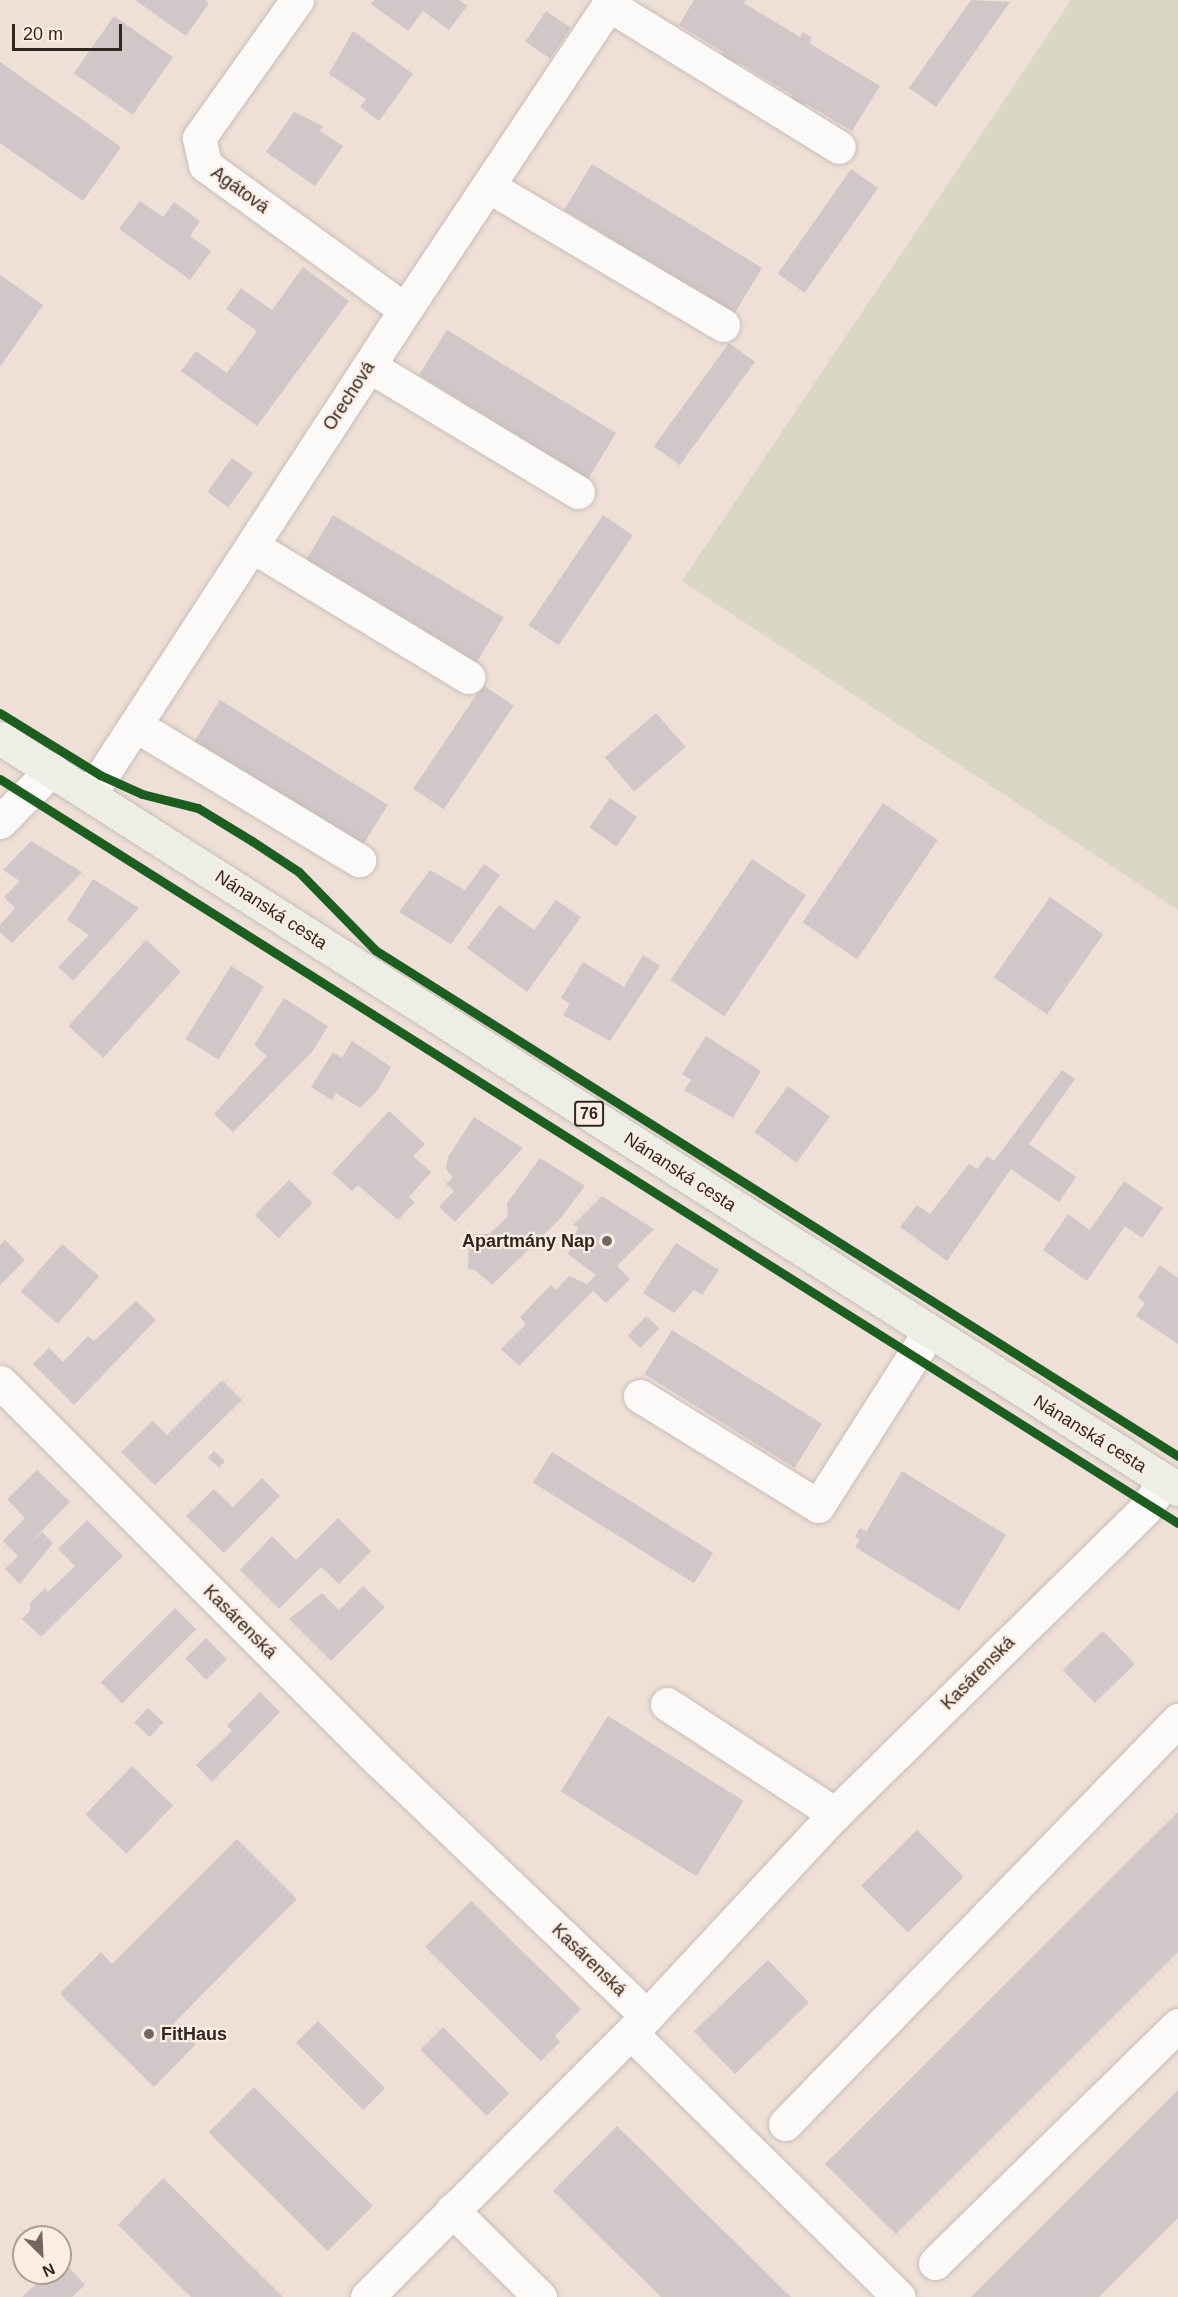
<!DOCTYPE html>
<meta charset="utf-8">
<style>
body{margin:0}
#map{position:relative;width:1178px;height:2297px;overflow:hidden;background:#eee0d7;font-family:Helvetica,sans-serif}
div>[style]{position:absolute}
[style*='--x']{left:calc(var(--x)*1px);top:calc(var(--y)*1px);width:calc(var(--w)*1px);rotate:calc(var(--a)*1deg)}
.green>*{inset:0;background:#dbd7c5}
.building>*{inset:0;background:#d1c6c8;transform-origin:0 0}
.roads{filter:drop-shadow(0 0 2px #c7bdb6) drop-shadow(0 0 2px #c7bdb6)}
.minor>*{height:33px;margin:-16.5px;padding:0 16.5px;transform-origin:16.5px;border-radius:16.5px;background:#fcfaf9}
.major>*{height:33px;margin:-16.5px;padding:0 16.5px;transform-origin:16.5px;border-radius:16.5px;background:#edeee5}
.cycleway>*{height:9px;margin:-4.5px;padding:0 4.5px;transform-origin:4.5px;border-radius:4.5px;background:#1b5e20}
.dots>*{width:16px;height:16px;translate:-50% -50%;box-sizing:border-box;border:3px solid #fcede3;border-radius:50%}
span{translate:-50% -50%;white-space:nowrap;text-align:center;line-height:1.15;-webkit-text-stroke:4.5px #fcede3;paint-order:stroke}
.shield-label span{padding:2px 4px;background:#fcede3;border:2px solid;border-radius:4px;-webkit-text-stroke-width:0}
.shield-label{font-size:16px;color:#302721;font-weight:700}
.street-label{font-size:18px;color:#302721}
.poi-label{font-size:18px;color:#302721;font-weight:700}
.right{translate:-100% -50%;text-align:right}
.left{translate:0 -50%;text-align:left}
.north{position:absolute;left:12px;top:2225px;width:60px;height:60px;box-sizing:border-box;background:#fcede3;border:2px solid #aa9e95;border-radius:50%;rotate:156deg;font-size:16px;font-weight:700;line-height:24px;text-align:center;color:#302721}
.north::after{content:'';display:block;margin:auto;width:21px;height:27px;background:#726861;clip-path:polygon(50% 0,100% 100%,50% 72%,0 100%)}
.scale{position:absolute;left:12px;top:24px;width:110px;height:27px;box-sizing:border-box;border:3px solid #302721;border-top:0;padding-left:8px;font-size:18px;line-height:21px;white-space:nowrap;color:#302721;-webkit-text-stroke:4px #fcede3;paint-order:stroke}
</style>
<div id="map">
<div class="green">
<div style="clip-path:polygon(1071px 0,1178px 0,1178px 910px,682px 581px)"></div>
</div>
<div class="building">
<div style="clip-path:polygon(135px 0,205px 0,209px 3px,186px 36px)"></div>
<div style="clip-path:polygon(374px 0,459px 0,467px 6px,449px 30px,423px 11px,408px 31px,371px 4px)"></div>
<div style="clip-path:polygon(694px 0,746px 0,744px 3px,800px 37px,803px 32px,812px 38px,809px 43px,880px 86px,852px 131px,805px 103px,802px 109px,788px 101px,792px 95px,738px 62px,735px 67px,720px 58px,723px 52px,679px 25px)"></div>
<div style="clip-path:polygon(971px 0,1010px 2px,936px 107px,909px 88px)"></div>
<div style="left:546px;top:11px;width:30px;height:37px;rotate:34deg"></div>
<div style="left:114px;top:16px;width:72px;height:70px;rotate:35deg"></div>
<div style="clip-path:polygon(353px 31px,413px 74px,379px 121px,360px 107px,366px 99px,329px 74px)"></div>
<div style="clip-path:polygon(0 62px,121px 147px,83px 201px,0 143px)"></div>
<div style="clip-path:polygon(294px 112px,323px 126px,320px 131px,343px 146px,315px 186px,266px 152px)"></div>
<div style="clip-path:polygon(592px 164px,762px 268px,734px 314px,620px 244px,618px 248px,606px 242px,608px 237px,564px 210px)"></div>
<div style="left:851px;top:169px;width:33px;height:128px;rotate:35deg"></div>
<div style="clip-path:polygon(140px 201px,163px 217px,174px 202px,200px 221px,190px 236px,211px 251px,190px 280px,119px 229px)"></div>
<div style="clip-path:polygon(303px 267px,349px 301px,257px 426px,181px 371px,196px 351px,227px 373px,257px 331px,226px 309px,241px 288px,272px 310px)"></div>
<div style="clip-path:polygon(0 275px,43px 305px,0 367px)"></div>
<div style="clip-path:polygon(447px 330px,616px 433px,588px 479px,543px 452px,541px 456px,530px 449px,532px 445px,474px 409px,472px 413px,460px 406px,463px 402px,419px 375px)"></div>
<div style="left:729px;top:343px;width:32px;height:128px;rotate:36deg"></div>
<div style="left:232px;top:458px;width:26px;height:42px;rotate:36deg"></div>
<div style="left:333px;top:515px;width:199px;height:53px;rotate:31deg"></div>
<div style="left:603px;top:515px;width:36px;height:133px;rotate:34deg"></div>
<div style="left:483px;top:685px;width:37px;height:125px;rotate:34deg"></div>
<div style="left:220px;top:700px;width:198px;height:54px;rotate:32deg"></div>
<div style="left:656px;top:713px;width:45px;height:68px;rotate:49deg"></div>
<div style="left:610px;top:798px;width:33px;height:36px;rotate:35deg"></div>
<div style="left:883px;top:803px;width:66px;height:144px;rotate:34deg"></div>
<div style="clip-path:polygon(31px 841px,82px 872px,12px 943px,0 932px,0 925px,15px 908px,4px 897px,20px 881px,3px 870px)"></div>
<div style="left:752px;top:859px;width:65px;height:146px;rotate:34deg"></div>
<div style="clip-path:polygon(484px 864px,500px 875px,451px 944px,399px 912px,430px 870px,465px 890px)"></div>
<div style="clip-path:polygon(93px 879px,139px 908px,73px 981px,58px 967px,89px 935px,67px 920px)"></div>
<div style="left:1050px;top:897px;width:65px;height:98px;rotate:35deg"></div>
<div style="clip-path:polygon(556px 900px,581px 917px,527px 992px,467px 948px,499px 905px,534px 930px)"></div>
<div style="left:146px;top:940px;width:47px;height:116px;rotate:42deg"></div>
<div style="clip-path:polygon(643px 955px,660px 966px,610px 1041px,563px 1015px,570px 1004px,561px 998px,583px 962px,624px 987px)"></div>
<div style="left:231px;top:966px;width:39px;height:86px;rotate:32deg"></div>
<div style="clip-path:polygon(284px 998px,328px 1026px,312px 1052px,233px 1132px,214px 1114px,267px 1056px,254px 1045px)"></div>
<div style="clip-path:polygon(706px 1036px,761px 1071px,733px 1118px,684px 1090px,691px 1080px,682px 1074px)"></div>
<div style="clip-path:polygon(352px 1041px,391px 1067px,377px 1091px,360px 1108px,336px 1093px,332px 1100px,311px 1087px,333px 1052px,342px 1058px)"></div>
<div style="clip-path:polygon(1062px 1070px,1075px 1079px,1029px 1144px,1076px 1177px,1059px 1202px,1011px 1169px,947px 1261px,900px 1227px,917px 1205px,930px 1214px,969px 1164px,977px 1169px,987px 1156px,994px 1161px)"></div>
<div style="left:788px;top:1086px;width:52px;height:57px;rotate:36deg"></div>
<div style="clip-path:polygon(389px 1111px,425px 1144px,413px 1156px,431px 1172px,409px 1197px,415px 1202px,398px 1220px,358px 1185px,352px 1191px,332px 1173px)"></div>
<div style="clip-path:polygon(474px 1117px,523px 1148px,455px 1222px,439px 1207px,454px 1191px,446px 1184px,453px 1177px,446px 1169px,448px 1157px)"></div>
<div style="clip-path:polygon(540px 1158px,585px 1186px,559px 1220px,492px 1285px,475px 1270px,468px 1269px,469px 1234px,489px 1234px,508px 1216px,507px 1203px)"></div>
<div style="left:289px;top:1180px;width:33px;height:49px;rotate:44deg"></div>
<div style="clip-path:polygon(1124px 1181px,1163px 1208px,1142px 1238px,1125px 1226px,1087px 1281px,1043px 1250px,1068px 1214px,1090px 1230px)"></div>
<div style="clip-path:polygon(602px 1196px,654px 1229px,617px 1266px,630px 1279px,606px 1303px,593px 1291px,519px 1366px,501px 1349px,526px 1324px,520px 1317px,551px 1285px,556px 1290px,569px 1276px,587px 1284px,596px 1275px,568px 1254px,578px 1227px,573px 1225px)"></div>
<div style="clip-path:polygon(5px 1240px,25px 1260px,0 1285px,0 1245px)"></div>
<div style="clip-path:polygon(676px 1243px,719px 1270px,702px 1295px,694px 1290px,674px 1313px,643px 1293px)"></div>
<div style="left:62px;top:1244px;width:49px;height:63px;rotate:41deg"></div>
<div style="clip-path:polygon(1160px 1265px,1178px 1278px,1178px 1344px,1136px 1316px,1145px 1303px,1138px 1297px)"></div>
<div style="clip-path:polygon(136px 1301px,156px 1320px,74px 1405px,33px 1364px,49px 1348px,63px 1362px,88px 1336px,94px 1341px)"></div>
<div style="left:646px;top:1316px;width:18px;height:27px;rotate:43deg"></div>
<div style="left:672px;top:1330px;width:177px;height:52px;rotate:32deg"></div>
<div style="clip-path:polygon(222px 1380px,242px 1400px,155px 1485px,121px 1452px,153px 1421px,167px 1435px)"></div>
<div style="left:214px;top:1451px;width:15px;height:9px;rotate:42deg"></div>
<div style="left:552px;top:1452px;width:190px;height:36px;rotate:32deg"></div>
<div style="clip-path:polygon(37px 1470px,70px 1502px,28px 1545px,42px 1532px,53px 1543px,20px 1584px,5px 1569px,18px 1556px,3px 1541px,25px 1518px,7px 1499px)"></div>
<div style="clip-path:polygon(902px 1471px,1006px 1535px,959px 1611px,855px 1547px,860px 1540px,855px 1537px,860px 1528px,866px 1532px)"></div>
<div style="clip-path:polygon(262px 1478px,280px 1496px,224px 1553px,186px 1516px,214px 1489px,233px 1507px)"></div>
<div style="clip-path:polygon(338px 1518px,371px 1551px,339px 1584px,321px 1567px,279px 1609px,240px 1570px,272px 1536px,296px 1560px)"></div>
<div style="clip-path:polygon(87px 1520px,123px 1556px,41px 1637px,22px 1619px,30px 1611px,30px 1603px,45px 1588px,48px 1592px,75px 1566px,58px 1549px)"></div>
<div style="clip-path:polygon(363px 1586px,385px 1607px,331px 1661px,289px 1619px,322px 1593px,339px 1610px)"></div>
<div style="left:175px;top:1608px;width:30px;height:105px;rotate:45deg"></div>
<div style="left:1103px;top:1631px;width:46px;height:56px;rotate:46deg"></div>
<div style="left:206px;top:1638px;width:30px;height:29px;rotate:46deg"></div>
<div style="clip-path:polygon(260px 1692px,280px 1712px,212px 1782px,196px 1765px,232px 1731px,227px 1726px)"></div>
<div style="left:148px;top:1708px;width:21px;height:20px;rotate:43deg"></div>
<div style="left:608px;top:1716px;width:160px;height:89px;rotate:32deg"></div>
<div style="left:132px;top:1766px;width:57px;height:67px;rotate:44deg"></div>
<div style="clip-path:polygon(1178px 1812px,1178px 1952px,896px 2234px,825px 2164px)"></div>
<div style="left:917px;top:1830px;width:66px;height:79px;rotate:45deg"></div>
<div style="clip-path:polygon(237px 1839px,297px 1899px,174px 2023px,196px 2044px,154px 2087px,60px 1994px,101px 1952px,112px 1964px)"></div>
<div style="clip-path:polygon(471px 1901px,581px 2009px,555px 2036px,560px 2042px,541px 2061px,425px 1947px)"></div>
<div style="left:768px;top:1960px;width:59px;height:103px;rotate:46deg"></div>
<div style="left:318px;top:2021px;width:95px;height:31px;rotate:45deg"></div>
<div style="left:443px;top:2027px;width:94px;height:32px;rotate:45deg"></div>
<div style="left:254px;top:2087px;width:168px;height:64px;rotate:45deg"></div>
<div style="clip-path:polygon(1178px 2090px,1178px 2218px,1099px 2297px,971px 2297px)"></div>
<div style="clip-path:polygon(617px 2126px,791px 2297px,661px 2297px,553px 2191px)"></div>
<div style="clip-path:polygon(163px 2178px,283px 2297px,191px 2297px,118px 2225px)"></div>
<div style="clip-path:polygon(62px 2260px,85px 2285px,72px 2297px,22px 2297px,48px 2273px,60px 2273px)"></div>
</div>
<div class="roads">
<div class="minor">
<div style="--x:297;--y:0;--w:169;--a:125.4"></div>
<div style="--x:199;--y:138;--w:28;--a:77"></div>
<div style="--x:205;--y:165;--w:247;--a:35.9"></div>
<div style="--x:609;--y:5;--w:270;--a:31.7"></div>
<div style="--x:488;--y:186;--w:273;--a:30.6"></div>
<div style="--x:369;--y:366;--w:244;--a:31.1"></div>
<div style="--x:252;--y:546;--w:253;--a:31.2"></div>
<div style="--x:135;--y:725;--w:262;--a:31.1"></div>
<div style="--x:90;--y:794;--w:596;--a:-56.92"></div>
<div style="--x:415;--y:295;--w:355;--a:-56.3"></div>
<div style="--x:0;--y:822;--w:74;--a:-45.5"></div>
<div style="--x:0;--y:1382;--w:532;--a:45"></div>
<div style="--x:376;--y:1758;--w:374;--a:43.6"></div>
<div style="--x:640;--y:1396;--w:209;--a:31.7"></div>
<div style="--x:818;--y:1506;--w:206;--a:-57.5"></div>
<div style="--x:667;--y:1704;--w:201;--a:33.2"></div>
<div style="--x:631;--y:2033;--w:376;--a:44.6"></div>
<div style="--x:785;--y:2124;--w:564;--a:-45.79"></div>
<div style="--x:452;--y:2210;--w:124;--a:44.7"></div>
<div style="--x:935;--y:2263;--w:340;--a:-44.4"></div>
<div style="--x:367;--y:2297;--w:397;--a:-45.1"></div>
<div style="--x:647;--y:2016;--w:276;--a:-47.1"></div>
<div style="--x:835;--y:1814;--w:433;--a:-44.5"></div>
<div style="--x:1144;--y:1510;--w:36;--a:-54"></div>
</div>
<div class="major">
<div style="--x:0;--y:738;--w:1397;--a:32.52"></div>
</div>
</div>
<div class="cycleway">
<div style="--x:0;--y:713;--w:118;--a:31.8"></div>
<div style="--x:100;--y:775;--w:46;--a:24.3"></div>
<div style="--x:142;--y:794;--w:58;--a:14"></div>
<div style="--x:198;--y:808;--w:63;--a:31.4"></div>
<div style="--x:252;--y:841;--w:56;--a:33.4"></div>
<div style="--x:299;--y:872;--w:109;--a:45.7"></div>
<div style="--x:375;--y:950;--w:949;--a:32.22"></div>
<div style="--x:0;--y:779;--w:1393;--a:32.28"></div>
</div>
<div class="dots">
<div style="left:607px;top:1241px;background:#726861"></div>
<div style="left:149px;top:2034px;background:#726861"></div>
</div>
<div class="shield-label">
<span style="left:589px;top:1114px">76</span>
</div>
<div class="street-label">
<span style="left:240px;top:190px;rotate:36deg">Agátová</span>
<span style="left:349px;top:396px;rotate:-57deg">Orechová</span>
<span style="left:271px;top:910px;rotate:33deg">Nánanská cesta</span>
<span style="left:680px;top:1172px;rotate:33deg">Nánanská cesta</span>
<span style="left:1090px;top:1434px;rotate:32deg">Nánanská cesta</span>
<span style="left:240px;top:1622px;rotate:45deg">Kasárenská</span>
<span style="left:978px;top:1673px;rotate:-45deg">Kasárenská</span>
<span style="left:589px;top:1960px;rotate:44deg">Kasárenská</span>
</div>
<div class="poi-label">
<span class="right" style="left:595px;top:1241px">Apartmány Nap</span>
<span class="left" style="left:161px;top:2034px">FitHaus</span>
</div>
<div class="north">N</div>
<div class="scale">20 m</div>
</div>
